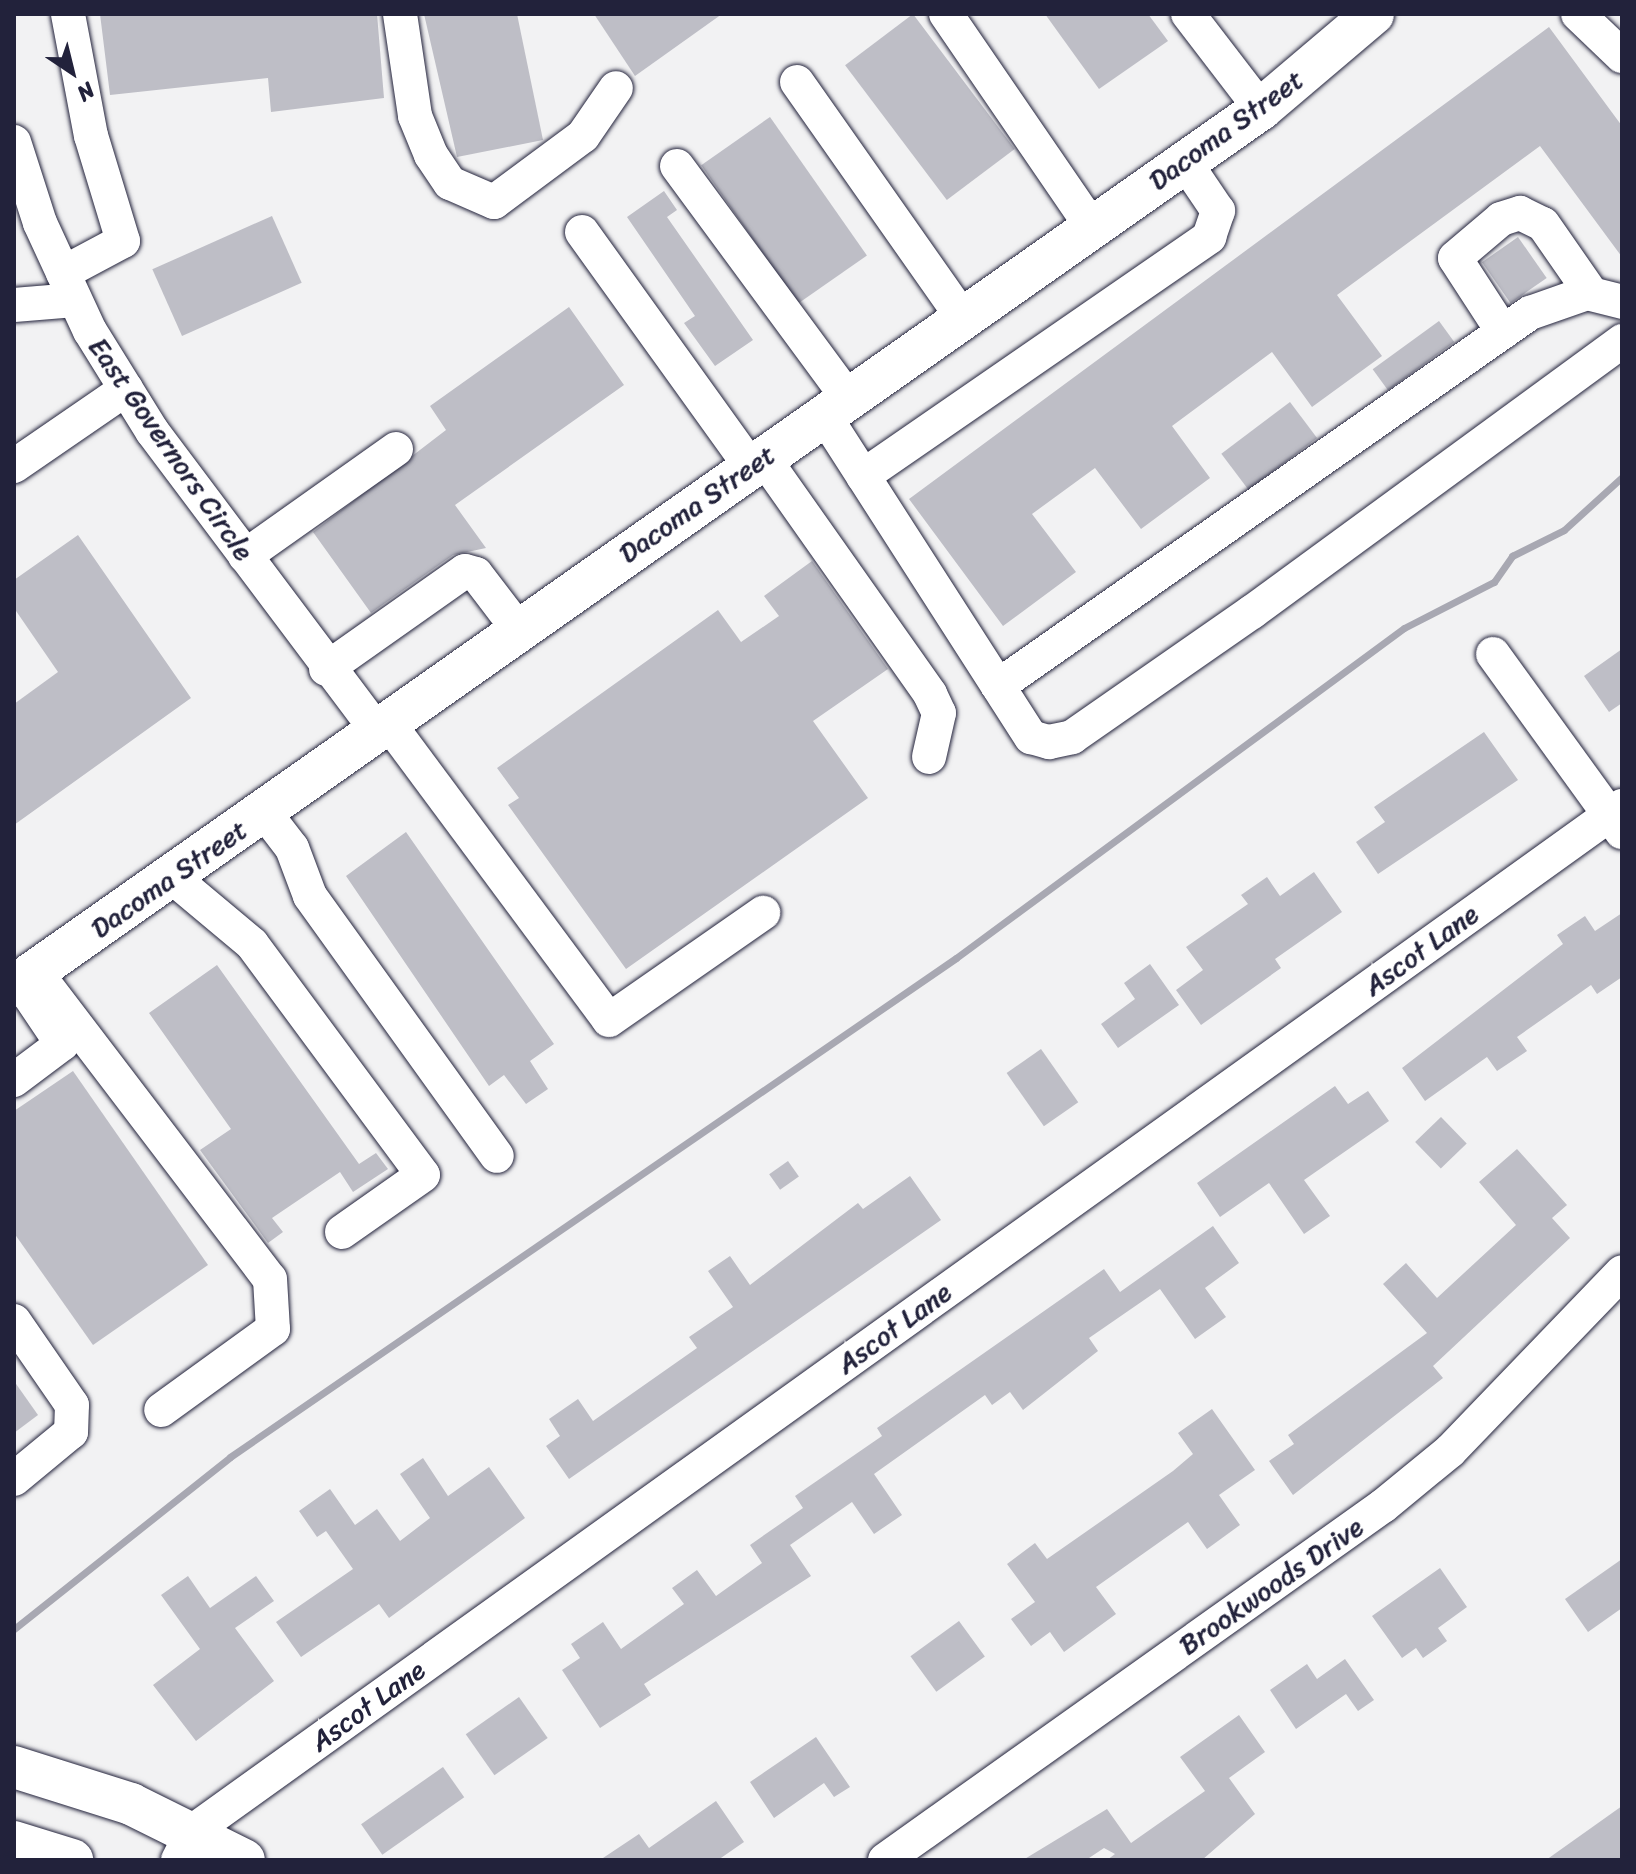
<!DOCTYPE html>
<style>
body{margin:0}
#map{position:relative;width:1636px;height:1874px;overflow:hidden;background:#f2f2f3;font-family:Sriracha,sans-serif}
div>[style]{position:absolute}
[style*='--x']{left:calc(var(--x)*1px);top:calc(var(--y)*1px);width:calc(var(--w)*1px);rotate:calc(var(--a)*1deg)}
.stream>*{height:7px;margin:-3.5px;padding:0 3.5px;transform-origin:3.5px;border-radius:3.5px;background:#a8a8b2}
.building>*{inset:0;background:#bebec6;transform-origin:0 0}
.roads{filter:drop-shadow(0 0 2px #22223b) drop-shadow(0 0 2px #22223b)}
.minor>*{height:34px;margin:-17px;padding:0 17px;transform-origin:17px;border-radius:17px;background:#fff}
.major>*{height:42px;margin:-21px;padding:0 21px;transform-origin:21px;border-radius:21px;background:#fff}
span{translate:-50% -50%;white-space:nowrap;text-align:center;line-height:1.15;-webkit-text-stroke:8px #fff;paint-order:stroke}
.street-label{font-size:28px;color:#22223b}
.frame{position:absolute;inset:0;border:16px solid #22223b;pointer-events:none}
.north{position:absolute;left:32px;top:32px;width:80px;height:80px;-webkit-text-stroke:6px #fff;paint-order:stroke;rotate:145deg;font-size:22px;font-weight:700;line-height:32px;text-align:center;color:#22223b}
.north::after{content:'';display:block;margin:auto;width:28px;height:36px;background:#22223b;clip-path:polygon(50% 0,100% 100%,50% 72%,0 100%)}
</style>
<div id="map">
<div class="stream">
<div style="--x:14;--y:1629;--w:276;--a:-38.5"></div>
<div style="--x:230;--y:1457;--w:881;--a:-34.5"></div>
<div style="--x:956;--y:958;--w:556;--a:-36.38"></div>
<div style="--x:1404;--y:628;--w:101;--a:-27.1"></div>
<div style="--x:1494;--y:582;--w:32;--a:-55"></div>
<div style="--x:1512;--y:556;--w:58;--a:-26.6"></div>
<div style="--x:1564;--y:530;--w:79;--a:-42.4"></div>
</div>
<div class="building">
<div style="clip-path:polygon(100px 14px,377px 14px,384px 98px,271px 112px,268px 78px,110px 95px)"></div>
<div style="clip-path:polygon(424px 14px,517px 14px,543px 140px,457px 157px)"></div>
<div style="clip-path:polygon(594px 14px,722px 14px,635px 76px)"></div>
<div style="left:913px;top:14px;width:169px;height:85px;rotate:53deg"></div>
<div style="clip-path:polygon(1045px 14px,1148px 14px,1168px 41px,1099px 89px)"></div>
<div style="clip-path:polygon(1549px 27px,1622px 126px,1622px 257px,1540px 146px,1337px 295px,1382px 356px,1312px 407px,1272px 352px,1172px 426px,1210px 478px,1141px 529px,1095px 468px,1032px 514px,1076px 572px,1003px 626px,909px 499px)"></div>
<div style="left:770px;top:117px;width:169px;height:84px;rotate:55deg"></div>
<div style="clip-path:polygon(664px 191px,677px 210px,667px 217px,753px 340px,715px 366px,684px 323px,695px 316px,627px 217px)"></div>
<div style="left:272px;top:216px;width:73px;height:131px;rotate:66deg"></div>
<div style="left:1518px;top:237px;width:50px;height:44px;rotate:55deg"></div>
<div style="clip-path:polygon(569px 307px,624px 385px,455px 505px,486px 548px,453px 555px,371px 613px,313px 532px,446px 430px,430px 406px)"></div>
<div style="left:1439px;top:321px;width:26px;height:82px;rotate:54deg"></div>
<div style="left:1290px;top:402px;width:45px;height:86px;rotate:53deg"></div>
<div style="clip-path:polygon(78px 535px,191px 698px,14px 825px,14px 704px,58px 672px,14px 608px,14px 580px)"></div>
<div style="clip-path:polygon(812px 561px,888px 669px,813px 721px,868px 798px,626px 969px,508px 805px,519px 798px,497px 768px,718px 610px,741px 642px,779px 616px,764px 596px)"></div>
<div style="clip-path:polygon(1622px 649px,1622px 703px,1609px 712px,1584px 676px)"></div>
<div style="clip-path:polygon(1484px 732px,1518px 780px,1378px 874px,1356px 842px,1385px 822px,1374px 807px)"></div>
<div style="clip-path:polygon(406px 832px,554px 1044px,530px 1061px,548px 1089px,526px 1104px,504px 1075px,489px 1086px,346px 876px)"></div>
<div style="clip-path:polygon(1314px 872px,1342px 912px,1275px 959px,1281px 968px,1201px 1025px,1176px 990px,1203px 970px,1186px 947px,1248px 904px,1241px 895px,1267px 877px,1280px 896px)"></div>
<div style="clip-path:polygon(1622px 913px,1622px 977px,1597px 994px,1591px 985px,1517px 1037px,1527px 1051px,1497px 1071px,1487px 1057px,1425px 1101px,1402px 1068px,1563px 944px,1557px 935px,1585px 916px,1595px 931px)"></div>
<div style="clip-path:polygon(1150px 964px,1179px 1005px,1118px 1048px,1101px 1024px,1135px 999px,1124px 983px)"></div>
<div style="clip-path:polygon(217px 965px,359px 1164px,376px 1153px,388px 1169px,353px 1192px,340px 1172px,272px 1218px,283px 1232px,268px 1243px,200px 1150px,231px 1129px,149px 1013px)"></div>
<div style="left:1041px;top:1049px;width:65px;height:42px;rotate:55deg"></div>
<div style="clip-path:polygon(73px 1071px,208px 1265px,93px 1345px,14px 1233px,14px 1111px)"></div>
<div style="clip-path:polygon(1335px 1086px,1348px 1104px,1368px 1091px,1389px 1121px,1304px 1180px,1330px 1216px,1304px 1234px,1269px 1183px,1220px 1217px,1197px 1183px)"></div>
<div style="left:1441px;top:1117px;width:37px;height:36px;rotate:46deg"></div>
<div style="clip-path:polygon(1517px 1149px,1567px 1205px,1552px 1218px,1570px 1238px,1433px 1366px,1443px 1378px,1293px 1495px,1269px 1461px,1294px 1444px,1288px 1435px,1427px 1333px,1383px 1284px,1406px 1263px,1437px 1298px,1516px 1225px,1479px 1182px)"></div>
<div style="left:788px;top:1161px;width:19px;height:23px;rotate:55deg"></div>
<div style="clip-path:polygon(910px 1176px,941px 1220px,569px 1479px,546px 1446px,560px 1436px,549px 1419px,578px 1399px,593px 1421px,697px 1348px,689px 1337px,733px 1307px,708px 1271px,730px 1256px,750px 1285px,858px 1203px,863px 1209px)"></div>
<div style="clip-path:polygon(1213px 1226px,1239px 1263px,1205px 1288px,1226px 1317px,1195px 1339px,1160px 1289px,1089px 1338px,1098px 1351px,1023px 1410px,1010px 1392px,992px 1405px,985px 1395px,874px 1474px,902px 1515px,874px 1534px,852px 1502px,790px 1545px,811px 1576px,644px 1684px,651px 1695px,600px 1728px,562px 1670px,580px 1658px,571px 1644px,603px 1622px,621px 1649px,684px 1604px,672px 1588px,697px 1570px,716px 1596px,762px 1563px,750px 1545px,803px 1508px,795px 1496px,882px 1436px,877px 1428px,1104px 1269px,1120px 1292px)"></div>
<div style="clip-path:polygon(14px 1381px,38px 1415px,14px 1433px)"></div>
<div style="clip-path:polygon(1212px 1409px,1255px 1470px,1219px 1495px,1240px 1525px,1207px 1549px,1188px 1522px,1096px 1587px,1116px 1614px,1064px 1652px,1050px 1632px,1031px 1646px,1011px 1619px,1035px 1602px,1007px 1564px,1035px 1543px,1047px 1559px,1173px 1471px,1193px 1454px,1178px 1433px)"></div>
<div style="clip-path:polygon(423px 1458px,448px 1496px,489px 1467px,525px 1518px,389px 1618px,379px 1604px,301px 1657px,276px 1622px,353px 1569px,326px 1531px,317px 1537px,299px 1511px,330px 1489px,355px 1525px,377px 1509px,400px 1541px,430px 1518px,400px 1474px)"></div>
<div style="clip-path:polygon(1622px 1559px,1622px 1608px,1588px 1632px,1565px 1599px)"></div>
<div style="clip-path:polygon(1440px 1568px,1467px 1607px,1438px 1628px,1447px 1641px,1423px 1658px,1416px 1648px,1402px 1658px,1372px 1616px)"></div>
<div style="clip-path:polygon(188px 1576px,210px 1608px,256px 1576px,274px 1601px,235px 1628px,274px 1681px,196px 1741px,153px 1685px,200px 1649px,161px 1595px)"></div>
<div style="left:959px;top:1621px;width:44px;height:60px;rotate:54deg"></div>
<div style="clip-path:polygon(1345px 1659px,1374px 1700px,1358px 1711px,1346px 1694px,1296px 1729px,1270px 1690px,1307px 1664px,1317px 1679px)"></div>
<div style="left:519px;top:1697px;width:50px;height:65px;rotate:55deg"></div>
<div style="clip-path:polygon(1239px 1715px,1265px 1752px,1229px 1778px,1255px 1814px,1202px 1860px,1107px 1860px,1115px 1854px,1104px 1848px,1086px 1860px,1023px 1860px,1107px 1809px,1131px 1843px,1205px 1791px,1180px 1757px)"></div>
<div style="clip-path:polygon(816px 1737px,850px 1787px,834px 1797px,824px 1783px,774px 1818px,750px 1782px)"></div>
<div style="left:443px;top:1767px;width:37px;height:100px;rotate:55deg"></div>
<div style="clip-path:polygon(716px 1801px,744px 1842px,718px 1860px,600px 1860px,639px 1834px,649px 1848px)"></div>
<div style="clip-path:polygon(1622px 1806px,1622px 1860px,1546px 1860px)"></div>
</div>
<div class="roads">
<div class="minor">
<div style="--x:400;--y:14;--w:103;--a:81.6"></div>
<div style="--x:415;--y:116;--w:42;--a:67.7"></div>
<div style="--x:431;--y:155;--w:34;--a:56"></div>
<div style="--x:450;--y:183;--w:48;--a:23.4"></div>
<div style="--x:494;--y:202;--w:111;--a:-36.6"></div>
<div style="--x:583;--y:136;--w:58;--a:-55.5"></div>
<div style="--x:946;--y:14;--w:258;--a:55.6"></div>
<div style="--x:1188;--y:14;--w:120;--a:52.5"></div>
<div style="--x:1578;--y:14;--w:61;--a:43.7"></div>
<div style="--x:797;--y:82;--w:289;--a:54.9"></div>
<div style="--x:14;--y:142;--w:85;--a:72.2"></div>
<div style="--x:40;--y:223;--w:119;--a:65.2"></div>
<div style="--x:90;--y:331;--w:118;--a:58.2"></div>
<div style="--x:152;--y:431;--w:373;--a:53.1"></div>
<div style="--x:677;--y:166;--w:288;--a:53.6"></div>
<div style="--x:582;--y:232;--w:288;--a:54.3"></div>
<div style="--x:63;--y:273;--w:68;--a:-28.1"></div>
<div style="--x:123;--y:241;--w:110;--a:-106.9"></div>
<div style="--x:91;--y:136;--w:124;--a:-100.7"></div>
<div style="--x:14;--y:305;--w:61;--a:-4.7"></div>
<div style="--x:1503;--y:332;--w:88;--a:-123"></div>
<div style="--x:1455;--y:258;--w:60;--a:-40.3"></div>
<div style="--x:1501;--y:219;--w:20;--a:-18"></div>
<div style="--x:1520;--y:213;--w:25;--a:26"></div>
<div style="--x:1543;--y:224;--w:84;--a:55.2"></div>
<div style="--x:824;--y:415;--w:383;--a:57.3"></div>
<div style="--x:1031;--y:737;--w:19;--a:16"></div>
<div style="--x:1049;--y:742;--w:24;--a:-12"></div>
<div style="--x:1072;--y:737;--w:219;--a:-34.8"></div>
<div style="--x:1252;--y:612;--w:459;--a:-36.2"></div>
<div style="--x:763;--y:457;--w:290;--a:54.8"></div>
<div style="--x:930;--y:694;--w:21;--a:65"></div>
<div style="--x:939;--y:713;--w:45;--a:102.8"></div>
<div style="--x:14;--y:466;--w:136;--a:-34.5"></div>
<div style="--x:863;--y:476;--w:421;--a:-34.6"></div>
<div style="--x:1209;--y:237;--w:28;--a:-71"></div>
<div style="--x:1218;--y:211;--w:59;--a:-124"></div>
<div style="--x:245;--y:556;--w:185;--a:-35.3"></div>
<div style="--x:1493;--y:654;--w:220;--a:54.1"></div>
<div style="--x:326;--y:669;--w:170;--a:-35.2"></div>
<div style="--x:465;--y:571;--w:11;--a:15"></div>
<div style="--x:476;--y:574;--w:69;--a:52.6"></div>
<div style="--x:998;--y:686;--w:650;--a:-35.04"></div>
<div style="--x:1530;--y:313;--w:60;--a:-19.3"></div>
<div style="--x:1587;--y:293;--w:36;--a:14"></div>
<div style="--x:387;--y:721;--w:372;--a:53.4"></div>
<div style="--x:609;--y:1020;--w:188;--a:-34.8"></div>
<div style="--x:265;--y:813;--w:44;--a:52.4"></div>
<div style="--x:292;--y:848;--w:51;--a:69.4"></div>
<div style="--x:310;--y:896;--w:320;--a:54.3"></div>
<div style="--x:172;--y:877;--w:104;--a:39.9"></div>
<div style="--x:252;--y:944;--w:287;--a:53.5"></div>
<div style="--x:423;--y:1175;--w:99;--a:144.9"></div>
<div style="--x:35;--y:971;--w:387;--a:52.7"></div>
<div style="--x:270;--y:1279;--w:50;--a:86.6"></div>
<div style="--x:273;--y:1329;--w:138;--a:144.1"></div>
<div style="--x:14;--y:1080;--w:60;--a:-36.9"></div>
<div style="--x:62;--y:1044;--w:70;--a:-123.9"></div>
<div style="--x:14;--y:1321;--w:102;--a:55.4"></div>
<div style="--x:72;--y:1405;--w:27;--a:92"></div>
<div style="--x:71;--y:1432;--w:74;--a:140.5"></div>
<div style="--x:178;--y:1860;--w:33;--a:-63"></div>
<div style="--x:193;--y:1831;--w:1759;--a:-35.65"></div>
<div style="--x:885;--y:1860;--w:611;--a:-35.41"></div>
<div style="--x:1383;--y:1506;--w:87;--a:-39.4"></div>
<div style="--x:1450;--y:1451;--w:248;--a:-46.1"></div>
</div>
<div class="major">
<div style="--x:14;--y:986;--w:1525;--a:-35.12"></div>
<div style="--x:1261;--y:109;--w:147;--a:-40.3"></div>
<div style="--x:14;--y:1767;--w:123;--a:17.5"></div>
<div style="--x:131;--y:1804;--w:126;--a:26.4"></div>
<div style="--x:14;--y:1842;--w:61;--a:17.2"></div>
</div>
</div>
<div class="street-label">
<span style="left:1226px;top:130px;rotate:-36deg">Dacoma Street</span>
<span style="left:171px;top:449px;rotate:55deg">East Governors Circle</span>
<span style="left:697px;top:504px;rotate:-35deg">Dacoma Street</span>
<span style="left:169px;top:879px;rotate:-35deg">Dacoma Street</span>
<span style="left:1421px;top:950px;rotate:-36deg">Ascot Lane</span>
<span style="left:894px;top:1328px;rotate:-36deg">Ascot Lane</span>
<span style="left:1271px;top:1586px;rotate:-35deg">Brookwoods Drive</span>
<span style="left:368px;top:1706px;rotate:-36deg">Ascot Lane</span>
</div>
<div class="frame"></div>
<div class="north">N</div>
</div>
